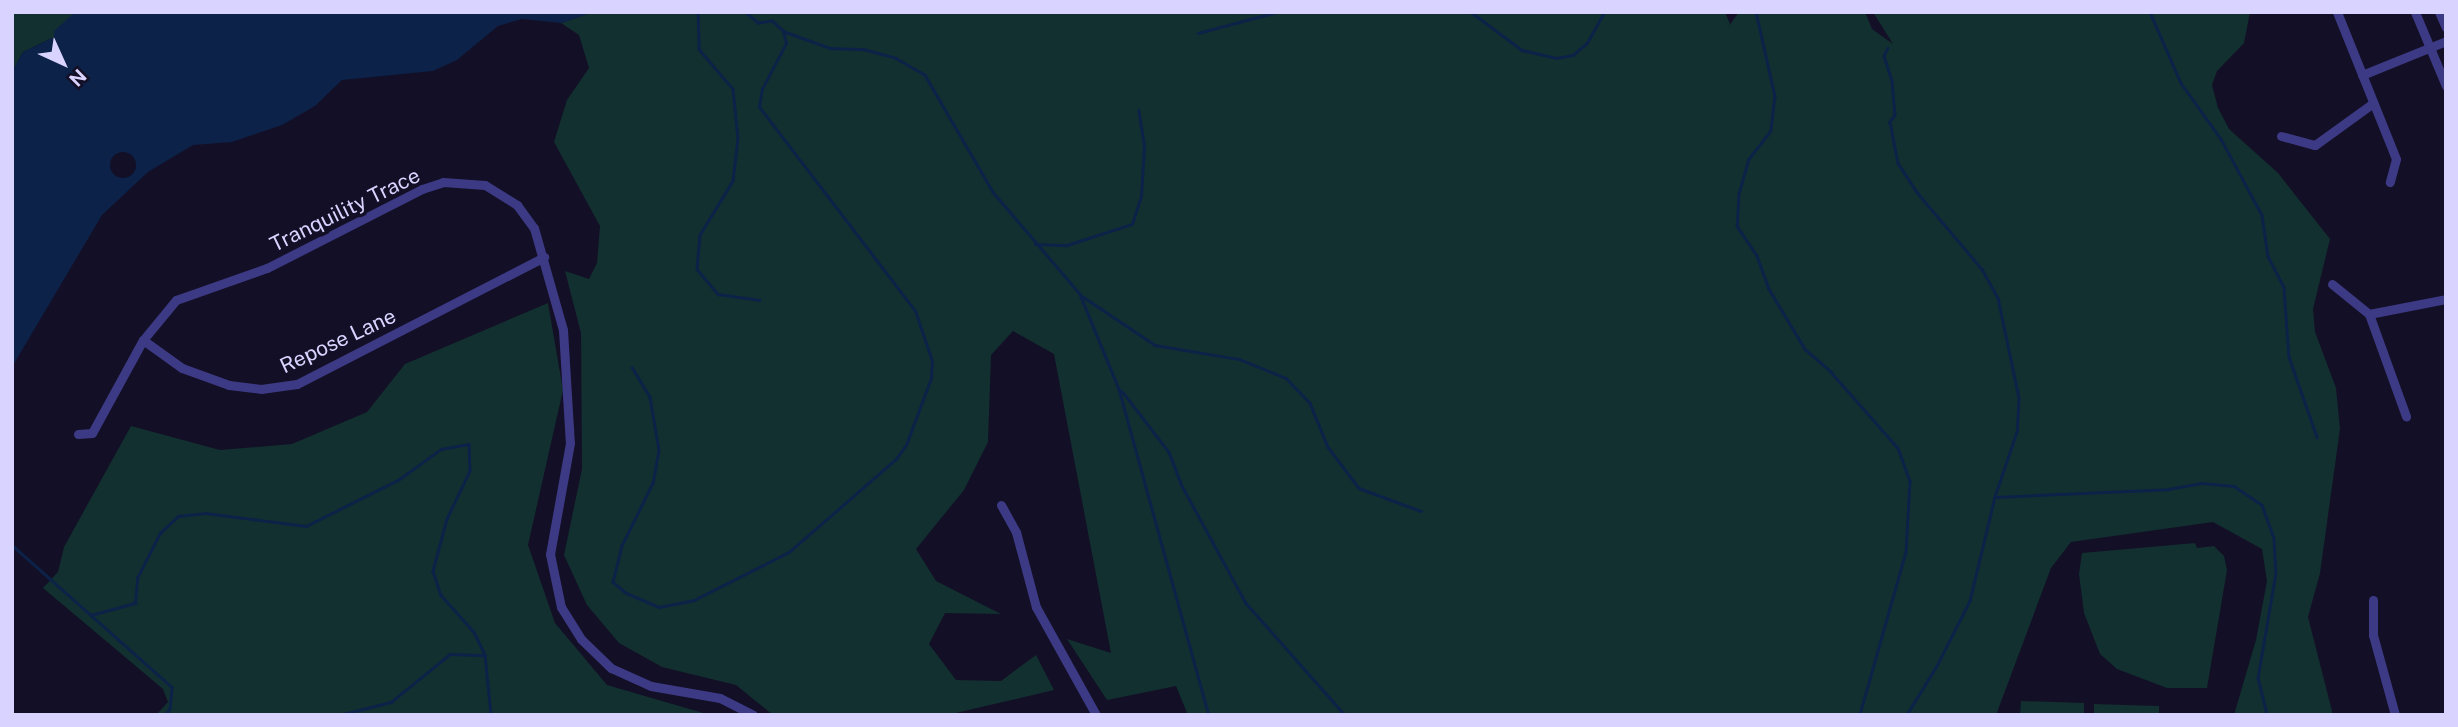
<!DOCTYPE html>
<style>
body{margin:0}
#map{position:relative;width:2458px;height:727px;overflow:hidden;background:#130f26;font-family:"Public Sans",sans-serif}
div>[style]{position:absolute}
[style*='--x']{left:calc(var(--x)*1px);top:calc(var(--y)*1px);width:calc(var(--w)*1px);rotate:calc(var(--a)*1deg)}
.green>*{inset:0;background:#12302f}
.water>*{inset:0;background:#0c2248}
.pier>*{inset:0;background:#130f26}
.round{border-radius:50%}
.stream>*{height:2.5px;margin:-1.25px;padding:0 1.25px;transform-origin:1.25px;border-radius:1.25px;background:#0c2248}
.street>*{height:9px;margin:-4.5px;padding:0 4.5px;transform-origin:4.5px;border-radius:4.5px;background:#3d3a85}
span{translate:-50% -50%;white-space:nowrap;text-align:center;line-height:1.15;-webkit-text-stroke:7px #130f26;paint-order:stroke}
.street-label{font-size:21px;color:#d9d4ff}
.frame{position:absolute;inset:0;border:14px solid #d9d4ff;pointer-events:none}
.north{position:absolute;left:28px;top:28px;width:70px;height:70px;-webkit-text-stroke:5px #130f26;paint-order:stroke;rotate:135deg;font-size:19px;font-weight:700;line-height:28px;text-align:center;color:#d9d4ff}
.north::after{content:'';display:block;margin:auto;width:24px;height:32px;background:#d9d4ff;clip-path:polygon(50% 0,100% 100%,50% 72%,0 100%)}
</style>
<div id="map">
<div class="green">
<div style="clip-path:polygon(12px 12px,77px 12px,54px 37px,23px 52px,12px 72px)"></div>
<div style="clip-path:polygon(594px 12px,1725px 12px,1730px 24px,1726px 30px,1739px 12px,1865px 12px,1872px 29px,1893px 44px,1873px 12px,2250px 12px,2244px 43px,2217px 71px,2212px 85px,2218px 108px,2229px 129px,2278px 173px,2330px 239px,2313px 309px,2315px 332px,2336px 388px,2340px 429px,2320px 573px,2308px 617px,2333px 715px,2234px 715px,2256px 640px,2267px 581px,2262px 549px,2213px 522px,2071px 542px,2051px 568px,1996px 715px,1188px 715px,1176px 686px,1107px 700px,1067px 639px,1111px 653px,1054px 354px,1013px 331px,991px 355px,988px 442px,964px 490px,916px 549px,936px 581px,1001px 614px,945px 613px,929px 644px,956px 680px,1001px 681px,1036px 655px,1054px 690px,947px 715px,773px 715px,736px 685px,662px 667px,619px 643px,587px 605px,564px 555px,582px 469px,581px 333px,565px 271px,589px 279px,597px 263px,600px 226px,554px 142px,567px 100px,589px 68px,579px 35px,561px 23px)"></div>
<div style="clip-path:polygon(548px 303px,563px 390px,528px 545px,555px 623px,607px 685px,710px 715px,156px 715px,168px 702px,163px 689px,43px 588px,58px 572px,64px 547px,131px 426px,220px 450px,292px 444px,367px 412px,405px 364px)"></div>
<div style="clip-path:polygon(2195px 543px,2197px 548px,2214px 546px,2224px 556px,2227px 570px,2207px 688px,2167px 688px,2117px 669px,2100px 654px,2084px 613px,2079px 574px,2082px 553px)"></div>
<div style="clip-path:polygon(2021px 701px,2084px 703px,2084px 715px,2020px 715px)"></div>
<div style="clip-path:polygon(2094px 704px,2159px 706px,2159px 715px,2094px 715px)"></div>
</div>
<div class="water">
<div style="clip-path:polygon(594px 12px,561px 23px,522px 19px,498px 26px,457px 60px,433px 71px,342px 80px,315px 106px,282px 125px,232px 142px,193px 145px,148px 172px,102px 215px,12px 367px,12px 72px,23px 52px,54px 37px,54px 31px,73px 14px)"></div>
</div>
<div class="pier">
<div class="round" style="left:110px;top:152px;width:26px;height:26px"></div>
</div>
<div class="stream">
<div style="--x:698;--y:12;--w:37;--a:88"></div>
<div style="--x:699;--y:49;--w:52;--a:49.6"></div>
<div style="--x:733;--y:89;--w:49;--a:84.2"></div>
<div style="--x:738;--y:138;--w:43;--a:96.6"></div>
<div style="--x:733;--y:181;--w:63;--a:121.4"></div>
<div style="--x:700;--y:235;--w:34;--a:95"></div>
<div style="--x:697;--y:269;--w:33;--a:50"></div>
<div style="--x:718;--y:294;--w:42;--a:8.1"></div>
<div style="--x:1471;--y:12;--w:64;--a:36.7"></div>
<div style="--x:1522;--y:50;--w:35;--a:13"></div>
<div style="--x:1556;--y:58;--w:17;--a:-10"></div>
<div style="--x:1573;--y:55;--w:18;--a:-41"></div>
<div style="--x:1587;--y:43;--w:35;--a:-61"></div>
<div style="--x:1756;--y:12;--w:86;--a:77.3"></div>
<div style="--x:1775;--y:96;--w:35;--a:97"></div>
<div style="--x:1771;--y:131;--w:36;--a:128"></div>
<div style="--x:1749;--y:159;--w:35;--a:106"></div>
<div style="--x:1739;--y:193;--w:33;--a:93"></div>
<div style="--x:1737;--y:226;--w:36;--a:56"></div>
<div style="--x:1757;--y:256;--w:35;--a:70"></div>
<div style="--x:1769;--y:289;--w:70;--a:59"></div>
<div style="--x:1805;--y:349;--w:35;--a:41"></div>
<div style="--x:1831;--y:372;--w:101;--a:48.6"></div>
<div style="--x:1898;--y:448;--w:35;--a:70"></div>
<div style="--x:1910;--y:481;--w:71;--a:93.2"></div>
<div style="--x:1906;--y:552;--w:169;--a:105.8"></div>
<div style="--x:2150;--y:12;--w:77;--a:66.4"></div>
<div style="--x:2181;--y:83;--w:69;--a:54.5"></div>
<div style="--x:2221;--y:139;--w:86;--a:61.7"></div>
<div style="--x:2262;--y:215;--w:41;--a:81.7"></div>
<div style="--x:2268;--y:256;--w:36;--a:63"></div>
<div style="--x:2284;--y:288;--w:69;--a:85.9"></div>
<div style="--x:2289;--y:357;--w:85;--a:70.7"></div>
<div style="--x:783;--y:31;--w:50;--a:19.9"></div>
<div style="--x:830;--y:48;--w:33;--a:2"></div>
<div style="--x:863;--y:49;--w:34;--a:15"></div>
<div style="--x:896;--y:58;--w:34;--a:30"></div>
<div style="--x:925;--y:75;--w:135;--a:59.8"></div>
<div style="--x:993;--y:192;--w:134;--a:49.5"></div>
<div style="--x:1080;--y:294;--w:103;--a:67.7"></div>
<div style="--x:1119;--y:389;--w:338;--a:74.6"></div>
<div style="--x:1198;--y:33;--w:82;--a:-14.9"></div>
<div style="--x:1888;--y:48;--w:9;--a:117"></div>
<div style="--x:1884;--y:56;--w:26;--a:72"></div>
<div style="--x:1892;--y:81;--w:34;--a:85"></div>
<div style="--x:1895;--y:115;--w:9;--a:126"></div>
<div style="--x:1890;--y:122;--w:42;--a:79"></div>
<div style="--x:1898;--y:163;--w:33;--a:57"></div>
<div style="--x:1916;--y:191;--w:102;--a:49.8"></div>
<div style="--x:1982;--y:269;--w:33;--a:61"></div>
<div style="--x:1998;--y:298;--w:102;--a:78.1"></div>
<div style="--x:2019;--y:398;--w:34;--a:93"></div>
<div style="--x:2017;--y:432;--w:69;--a:108.7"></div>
<div style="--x:1995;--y:497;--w:107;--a:103.5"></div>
<div style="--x:1970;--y:601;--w:73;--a:116.9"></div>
<div style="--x:1937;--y:666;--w:57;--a:121.5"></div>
<div style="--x:1035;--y:244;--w:32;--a:2"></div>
<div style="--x:1067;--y:245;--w:68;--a:-17.9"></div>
<div style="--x:1132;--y:224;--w:29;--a:-72"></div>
<div style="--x:1141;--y:196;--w:50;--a:-86.6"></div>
<div style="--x:1144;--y:146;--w:36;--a:-99"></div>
<div style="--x:1082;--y:296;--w:88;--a:33.9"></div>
<div style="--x:1155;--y:345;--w:85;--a:9.5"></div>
<div style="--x:1239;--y:359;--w:51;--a:22"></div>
<div style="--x:1286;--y:378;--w:35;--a:46"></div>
<div style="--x:1310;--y:403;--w:48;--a:67.8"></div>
<div style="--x:1328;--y:447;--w:51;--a:52.9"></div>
<div style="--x:1359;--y:488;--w:66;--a:20.4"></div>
<div style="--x:632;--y:367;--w:35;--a:59"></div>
<div style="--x:650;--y:397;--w:54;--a:80.4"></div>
<div style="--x:659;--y:450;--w:34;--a:100"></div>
<div style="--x:653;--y:483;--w:70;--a:116.2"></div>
<div style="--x:622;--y:546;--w:37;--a:104"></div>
<div style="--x:613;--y:582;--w:17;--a:40"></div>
<div style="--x:626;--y:593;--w:36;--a:23"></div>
<div style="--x:659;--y:607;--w:36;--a:-11"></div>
<div style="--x:694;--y:600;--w:106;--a:-26.8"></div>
<div style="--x:789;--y:552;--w:142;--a:-41"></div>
<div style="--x:896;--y:459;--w:17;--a:-54"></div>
<div style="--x:906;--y:445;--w:72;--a:-69.5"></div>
<div style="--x:931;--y:378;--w:17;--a:-87"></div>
<div style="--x:932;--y:361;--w:53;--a:-108.8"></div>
<div style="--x:915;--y:311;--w:257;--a:-127.4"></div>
<div style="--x:759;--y:107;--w:18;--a:-81"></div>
<div style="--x:762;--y:89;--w:52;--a:-62.4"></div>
<div style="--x:786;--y:43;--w:12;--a:-104"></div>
<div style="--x:783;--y:31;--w:15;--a:-138"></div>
<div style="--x:772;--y:21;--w:14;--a:172"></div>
<div style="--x:758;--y:23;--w:17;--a:-140"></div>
<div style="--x:1122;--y:391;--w:77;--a:52.4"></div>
<div style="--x:1169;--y:452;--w:34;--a:69"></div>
<div style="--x:1181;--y:484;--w:136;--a:61.4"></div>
<div style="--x:1246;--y:603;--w:149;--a:48.5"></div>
<div style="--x:1995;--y:497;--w:173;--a:-2.6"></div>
<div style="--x:2168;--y:489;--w:34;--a:-10"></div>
<div style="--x:2201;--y:483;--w:33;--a:5"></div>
<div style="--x:2234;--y:486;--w:34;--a:34"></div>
<div style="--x:2262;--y:505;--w:35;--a:70"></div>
<div style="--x:2274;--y:538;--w:35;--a:87"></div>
<div style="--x:2276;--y:573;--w:107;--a:99.7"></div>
<div style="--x:2258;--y:678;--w:38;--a:76"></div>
<div style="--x:12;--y:545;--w:214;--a:41.6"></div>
<div style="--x:172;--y:687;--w:22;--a:95"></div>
<div style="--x:170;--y:709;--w:8;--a:130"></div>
<div style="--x:91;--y:615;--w:46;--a:-15.3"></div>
<div style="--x:135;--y:603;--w:25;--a:-85"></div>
<div style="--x:137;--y:578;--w:51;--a:-62.9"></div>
<div style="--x:160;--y:533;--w:25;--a:-43"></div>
<div style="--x:178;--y:516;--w:27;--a:-6"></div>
<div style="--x:205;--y:513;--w:102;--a:7.3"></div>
<div style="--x:306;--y:526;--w:103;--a:-26.6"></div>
<div style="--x:398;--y:480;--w:53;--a:-35.8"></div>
<div style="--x:441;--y:449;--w:28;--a:-10"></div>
<div style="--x:469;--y:444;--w:27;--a:88"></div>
<div style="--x:470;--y:471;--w:53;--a:115.6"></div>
<div style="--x:447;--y:519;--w:54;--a:105.1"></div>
<div style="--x:433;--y:571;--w:25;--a:72"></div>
<div style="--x:441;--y:595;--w:50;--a:48.3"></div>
<div style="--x:474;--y:632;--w:25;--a:64"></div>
<div style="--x:485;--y:655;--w:60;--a:84.3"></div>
<div style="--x:339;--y:715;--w:54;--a:-14"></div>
<div style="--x:391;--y:702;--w:76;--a:-39.1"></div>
<div style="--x:450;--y:654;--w:35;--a:2"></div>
</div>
<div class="street">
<div style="--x:2337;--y:12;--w:158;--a:68.1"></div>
<div style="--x:2396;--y:159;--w:24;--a:105"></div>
<div style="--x:2415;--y:12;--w:80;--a:67.3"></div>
<div style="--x:2439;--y:12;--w:17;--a:66"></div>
<div style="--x:2362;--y:75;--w:91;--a:-22"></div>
<div style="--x:2281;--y:136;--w:35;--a:15"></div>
<div style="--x:2315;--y:145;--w:72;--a:-35.9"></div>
<div style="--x:2332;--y:284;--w:48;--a:39"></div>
<div style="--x:2369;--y:314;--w:109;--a:70.1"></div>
<div style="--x:2369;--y:314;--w:78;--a:-11"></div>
<div style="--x:143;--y:340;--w:48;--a:35.7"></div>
<div style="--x:182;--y:368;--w:50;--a:19.9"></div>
<div style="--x:229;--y:385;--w:32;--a:7"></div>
<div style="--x:261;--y:389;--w:36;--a:-8"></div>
<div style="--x:297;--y:384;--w:278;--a:-27.2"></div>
<div style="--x:78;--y:434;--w:14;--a:-4"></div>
<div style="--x:92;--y:433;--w:106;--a:-61.3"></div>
<div style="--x:143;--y:340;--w:52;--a:-50.5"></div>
<div style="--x:176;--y:300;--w:96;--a:-19.4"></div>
<div style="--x:267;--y:268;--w:174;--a:-27"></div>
<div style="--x:422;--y:189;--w:22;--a:-18"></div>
<div style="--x:443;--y:182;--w:42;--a:4.1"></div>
<div style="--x:485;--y:185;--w:38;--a:32"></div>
<div style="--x:517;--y:205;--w:29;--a:54"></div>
<div style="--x:534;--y:228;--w:106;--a:74.1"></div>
<div style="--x:563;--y:330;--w:113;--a:86.5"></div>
<div style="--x:570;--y:443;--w:113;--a:100.2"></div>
<div style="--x:550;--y:554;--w:54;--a:78.3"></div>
<div style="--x:561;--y:607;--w:38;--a:58"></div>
<div style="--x:581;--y:639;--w:42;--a:44"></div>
<div style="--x:611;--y:668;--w:44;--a:24.2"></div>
<div style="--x:651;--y:686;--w:70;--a:9.9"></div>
<div style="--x:720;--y:698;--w:37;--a:27"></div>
<div style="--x:1001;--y:505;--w:31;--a:61"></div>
<div style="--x:1016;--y:532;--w:78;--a:75.1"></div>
<div style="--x:1036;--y:607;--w:124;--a:60.9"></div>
<div style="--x:2373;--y:600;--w:35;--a:90"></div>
<div style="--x:2373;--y:635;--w:83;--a:74.6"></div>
</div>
<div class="street-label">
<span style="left:345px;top:210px;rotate:-26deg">Tranquility Trace</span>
<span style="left:338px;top:341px;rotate:-25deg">Repose Lane</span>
</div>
<div class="frame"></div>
<div class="north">N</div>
</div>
